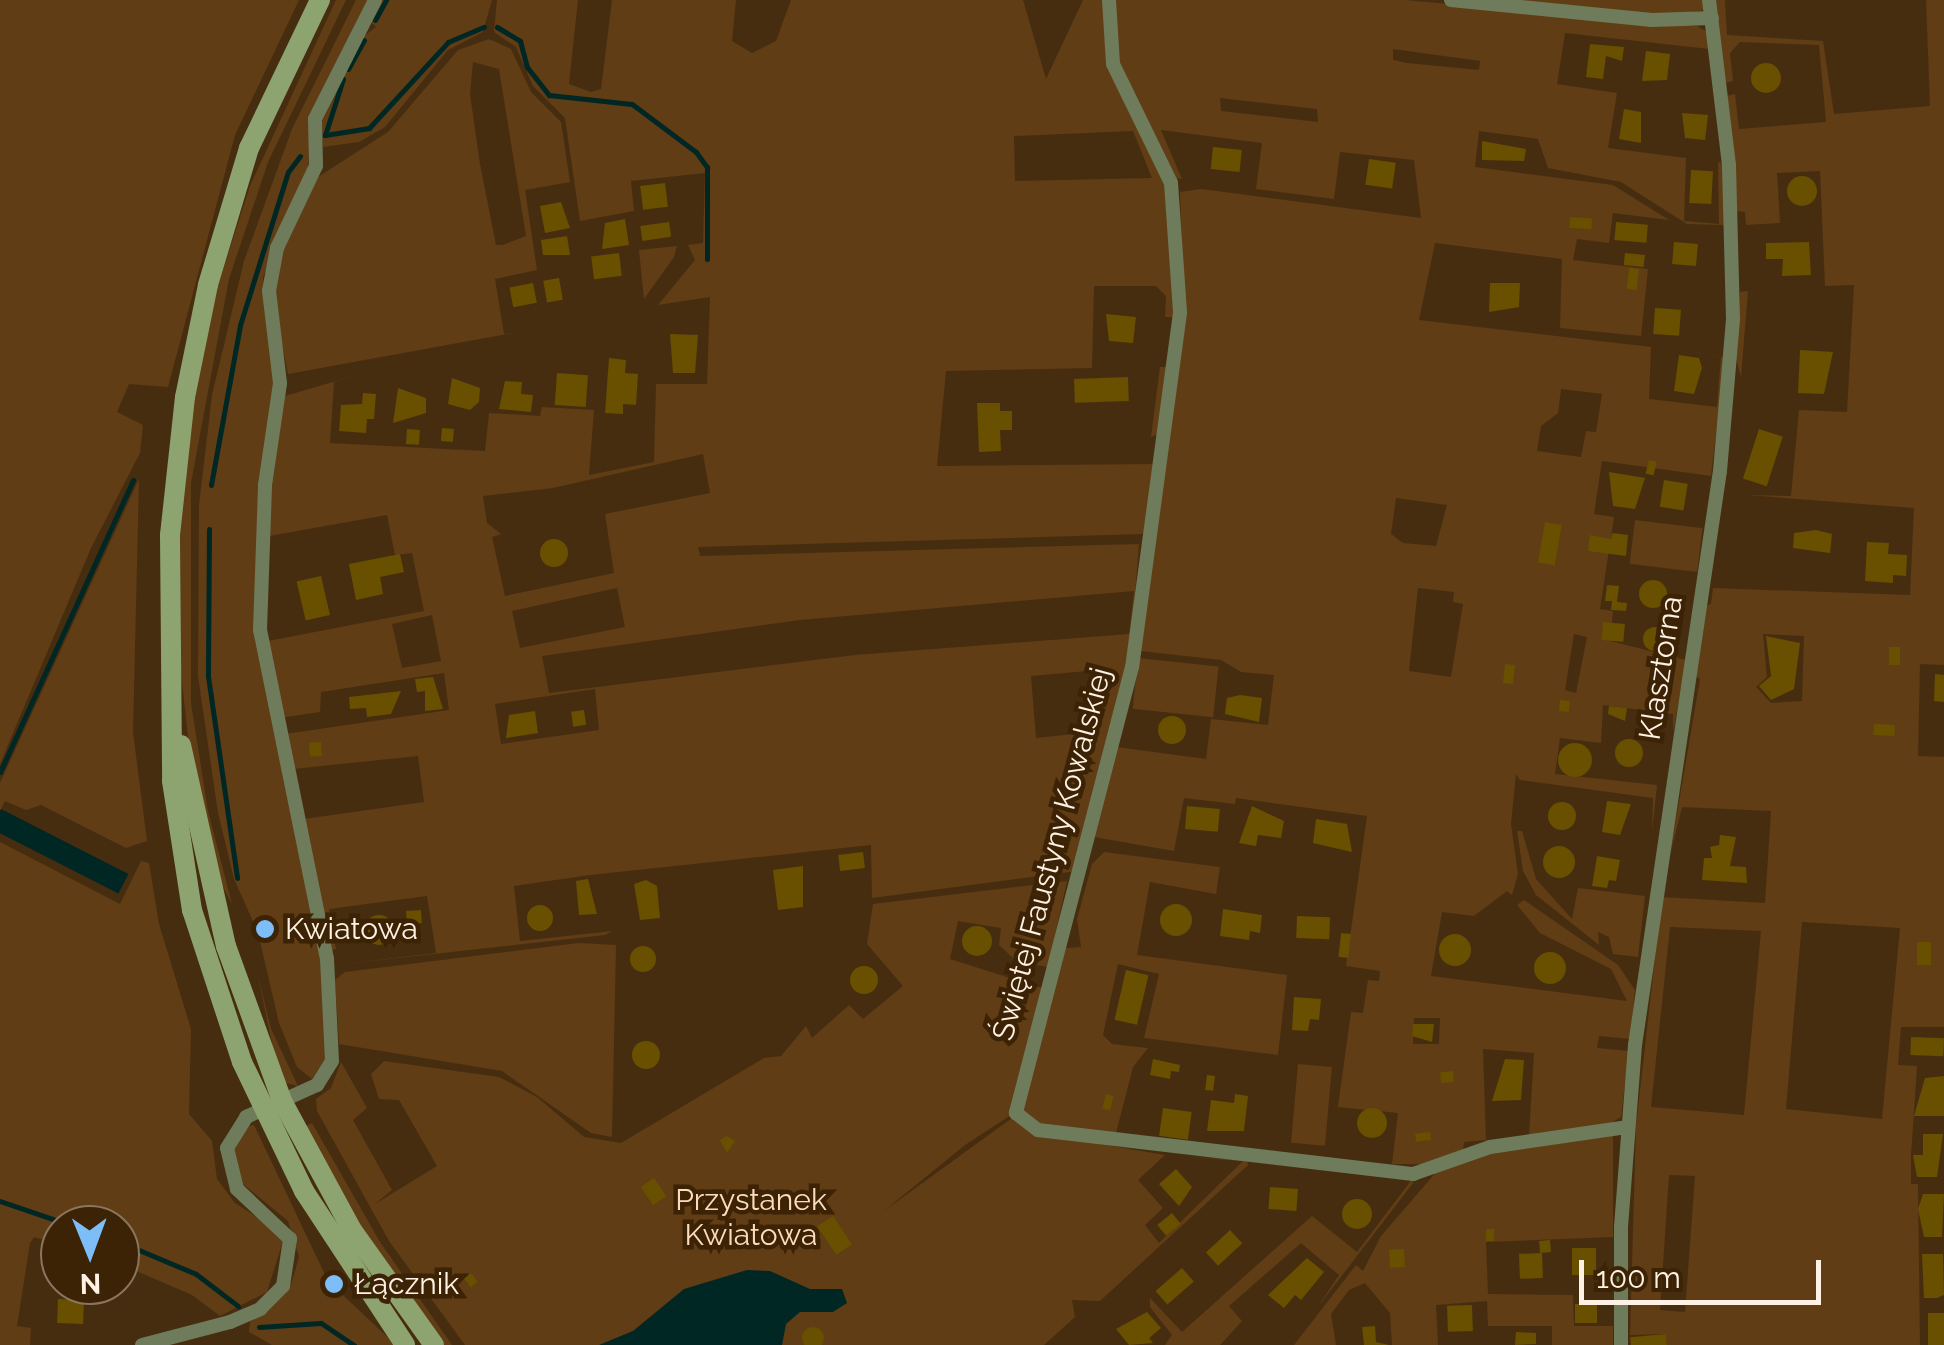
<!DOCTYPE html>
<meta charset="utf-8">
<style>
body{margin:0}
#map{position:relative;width:1944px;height:1345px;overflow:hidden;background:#472d10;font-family:Raleway,sans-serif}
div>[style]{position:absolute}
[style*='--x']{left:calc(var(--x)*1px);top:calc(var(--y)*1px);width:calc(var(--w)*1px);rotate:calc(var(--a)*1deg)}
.green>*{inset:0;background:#603d14;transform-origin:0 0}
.water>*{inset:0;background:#002724;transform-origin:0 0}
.stream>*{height:5px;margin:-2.5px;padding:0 2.5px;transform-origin:2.5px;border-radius:2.5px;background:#002724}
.building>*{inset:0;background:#694f00;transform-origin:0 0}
.round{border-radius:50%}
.minor>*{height:14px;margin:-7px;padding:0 7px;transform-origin:7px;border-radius:7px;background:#6e7c5b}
.secondary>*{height:20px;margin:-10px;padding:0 10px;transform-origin:10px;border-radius:10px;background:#8ea470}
.dots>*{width:28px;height:28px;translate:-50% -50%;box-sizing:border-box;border:5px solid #3c2305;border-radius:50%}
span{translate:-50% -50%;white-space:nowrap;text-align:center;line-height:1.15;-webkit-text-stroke:9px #3c2305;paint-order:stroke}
.street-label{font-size:30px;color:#fff1e4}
.poi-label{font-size:30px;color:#fff1e4}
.left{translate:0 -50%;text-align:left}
.park-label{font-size:30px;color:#fddcbb}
.north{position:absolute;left:40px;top:1205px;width:100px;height:100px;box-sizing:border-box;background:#3c2305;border:2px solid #8a755e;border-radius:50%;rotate:179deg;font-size:28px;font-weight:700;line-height:40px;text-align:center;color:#fff1e4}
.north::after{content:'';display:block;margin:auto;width:35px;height:45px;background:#7dbef9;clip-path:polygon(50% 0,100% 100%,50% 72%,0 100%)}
.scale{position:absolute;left:1579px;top:1260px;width:242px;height:45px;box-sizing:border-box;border:5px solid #fff1e4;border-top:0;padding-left:12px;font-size:30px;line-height:35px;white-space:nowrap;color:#fff1e4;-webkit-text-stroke:8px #3c2305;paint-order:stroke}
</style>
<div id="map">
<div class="green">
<div style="clip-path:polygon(0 0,299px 0,235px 135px,168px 387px,129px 384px,117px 412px,143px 425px,140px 453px,91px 548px,0 764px)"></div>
<div style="clip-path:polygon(336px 0,346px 0,268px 162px,229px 279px,191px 483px,191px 703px,208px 811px,232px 904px,215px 872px,191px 764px,181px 674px,180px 524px,194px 397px,219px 282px,250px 186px)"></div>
<div style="clip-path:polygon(356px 0,370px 0,310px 119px,308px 171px,263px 277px,275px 378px,257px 645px,299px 831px,325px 986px,328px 1054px,312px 1079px,297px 1067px,279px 1023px,258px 933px,269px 932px,268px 925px,256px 928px,234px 879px,218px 813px,198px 676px,199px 505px,212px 395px,244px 261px,292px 129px)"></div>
<div style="clip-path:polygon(380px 0,492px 0,483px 32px,448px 50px,385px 127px,359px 142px,323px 147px,322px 122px,364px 36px,376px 27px,371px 22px)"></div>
<div style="clip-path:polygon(evenodd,497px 0,578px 0,569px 84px,591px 92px,601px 89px,612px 0,736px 0,732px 41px,752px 53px,776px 41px,791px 0,1023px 0,1046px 79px,1083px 0,1105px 0,1105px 52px,1166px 181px,1176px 317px,1165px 317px,1166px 296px,1156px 286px,1094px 286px,1092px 368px,946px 371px,937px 466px,1157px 464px,1148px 526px,1142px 534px,698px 547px,700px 556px,1139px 544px,1129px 667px,1077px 871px,872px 898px,871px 845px,590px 875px,514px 886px,520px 941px,613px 931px,605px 935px,335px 965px,436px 953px,427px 896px,329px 909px,336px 949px,328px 951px,304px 819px,424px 802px,418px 756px,293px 769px,285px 734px,449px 710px,444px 673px,321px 692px,320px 712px,280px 718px,268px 641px,424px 611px,412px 553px,395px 555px,387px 515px,269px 536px,270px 482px,285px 396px,360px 374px,334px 382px,330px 443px,485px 451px,489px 413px,540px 416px,542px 407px,594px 410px,589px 475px,654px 462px,656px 384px,707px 384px,710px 297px,658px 305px,695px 260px,688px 245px,703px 243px,705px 173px,631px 181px,634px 211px,580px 221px,565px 118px,533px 86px,516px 47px,494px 32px,497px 0,1133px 131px,1152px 178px,1015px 181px,1014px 136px,1133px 131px,497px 0,703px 454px,710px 493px,605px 514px,614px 573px,505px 596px,492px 537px,501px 534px,487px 523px,483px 496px,553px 488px,703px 454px,497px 0,617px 588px,625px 627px,520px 648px,512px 611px,617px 588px,497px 0,1134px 591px,1129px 634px,855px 655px,549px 693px,542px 656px,800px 620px,1134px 591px,497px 0,432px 615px,441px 661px,402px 668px,392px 624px,432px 615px,497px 0,1110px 669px,1093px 732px,1036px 738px,1031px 676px,1110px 669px,497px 0,595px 689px,599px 730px,501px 744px,495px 704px,595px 689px)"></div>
<div style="clip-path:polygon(evenodd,1113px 0,1405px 0,1697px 26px,1709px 33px,1709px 49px,1565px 33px,1557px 84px,1617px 93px,1608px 148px,1686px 158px,1684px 221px,1719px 224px,1718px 162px,1724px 164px,1725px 225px,1687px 224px,1621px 182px,1548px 168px,1538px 139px,1479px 131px,1475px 167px,1613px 185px,1669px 220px,1613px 213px,1609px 243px,1577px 239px,1573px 260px,1648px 269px,1641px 336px,1560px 328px,1562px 259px,1435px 243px,1419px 320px,1651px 347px,1649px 399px,1717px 407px,1721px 357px,1669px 347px,1725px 358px,1711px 476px,1602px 461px,1594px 514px,1614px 517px,1600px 609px,1613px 611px,1610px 641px,1686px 660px,1673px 733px,1673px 714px,1603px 705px,1601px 743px,1560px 738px,1555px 774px,1657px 785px,1652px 832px,1653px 798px,1520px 780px,1516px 774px,1511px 824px,1518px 874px,1512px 895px,1507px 891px,1474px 916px,1442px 912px,1431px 976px,1627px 1001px,1611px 969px,1540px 933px,1517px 905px,1524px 900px,1618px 965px,1635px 990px,1630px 1039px,1599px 1036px,1597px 1048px,1629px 1051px,1621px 1117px,1609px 1124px,1529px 1136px,1534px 1053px,1483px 1049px,1486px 1140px,1464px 1142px,1463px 1152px,1426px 1164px,1392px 1164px,1398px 1113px,1338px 1107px,1351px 1012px,1363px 1013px,1368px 980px,1379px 981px,1380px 971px,1346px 966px,1367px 816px,1236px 798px,1235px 804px,1184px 798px,1174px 851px,1094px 837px,1116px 747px,1206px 759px,1211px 719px,1268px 725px,1274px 675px,1241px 672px,1221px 660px,1141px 651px,1184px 305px,1180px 192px,1201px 189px,1421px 218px,1414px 160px,1340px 152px,1334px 199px,1256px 189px,1262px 143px,1161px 130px,1182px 179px,1175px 178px,1120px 75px,1113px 0,1393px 49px,1480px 61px,1479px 70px,1407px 63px,1393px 60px,1393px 49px,1113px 0,1220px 98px,1317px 109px,1318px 122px,1221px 111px,1220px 98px,1113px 0,1561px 389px,1602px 394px,1596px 432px,1586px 431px,1581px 457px,1537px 451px,1541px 426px,1558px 413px,1561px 389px,1113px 0,1396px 498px,1447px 505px,1436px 546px,1403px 543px,1391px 534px,1396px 498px,1113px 0,1418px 588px,1454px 592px,1453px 602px,1463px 604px,1451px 677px,1409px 671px,1418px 588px,1113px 0,1574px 634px,1587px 637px,1576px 693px,1565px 690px,1574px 634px,1113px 0,1414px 1018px,1440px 1018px,1439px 1044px,1413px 1044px,1414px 1018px)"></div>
<div style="clip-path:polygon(1481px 0,1703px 0,1704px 10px,1667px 16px)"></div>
<div style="clip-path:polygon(evenodd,1714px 0,1725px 0,1727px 35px,1823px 41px,1834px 114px,1930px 106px,1926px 0,1944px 0,1944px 665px,1920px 664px,1918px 756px,1944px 757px,1944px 1027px,1901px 1027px,1898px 1065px,1917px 1066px,1911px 1156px,1911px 1184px,1918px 1184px,1920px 1345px,1667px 1345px,1666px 1334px,1630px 1335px,1636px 1126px,1662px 897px,1765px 903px,1771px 811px,1682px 807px,1670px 855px,1700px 679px,1692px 674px,1704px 606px,1711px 604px,1713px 588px,1910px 595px,1914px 508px,1747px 495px,1791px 496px,1799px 410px,1847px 412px,1854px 285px,1825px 286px,1820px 171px,1777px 173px,1780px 223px,1746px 225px,1745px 212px,1735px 211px,1726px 96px,1735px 94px,1739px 129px,1826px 122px,1819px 45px,1740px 42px,1730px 53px,1733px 81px,1725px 83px,1714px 0,1763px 634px,1804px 636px,1802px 701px,1771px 703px,1756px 687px,1767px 677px,1763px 634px,1714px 0,1802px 922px,1900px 928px,1882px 1119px,1786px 1109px,1802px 922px,1714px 0,1670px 927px,1761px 931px,1744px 1115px,1651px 1107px,1670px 927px,1714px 0,1669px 1175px,1695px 1176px,1685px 1312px,1660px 1310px,1669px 1175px)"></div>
<div style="clip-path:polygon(evenodd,489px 39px,511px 49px,531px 92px,561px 122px,570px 182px,525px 190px,537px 270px,495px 279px,504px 334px,513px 333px,288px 374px,274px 304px,276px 264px,318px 177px,388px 132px,458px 50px,489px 39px,473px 62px,499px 69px,526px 236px,503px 245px,496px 245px,480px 164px,470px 94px,473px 62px)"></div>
<div style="clip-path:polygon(677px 246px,674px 257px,644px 299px,639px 250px)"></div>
<div style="clip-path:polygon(1748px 291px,1741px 377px,1735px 355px,1740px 292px)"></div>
<div style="clip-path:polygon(1160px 367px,1170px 367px,1161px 433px,1151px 437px)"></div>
<div style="clip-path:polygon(139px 479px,133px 732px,147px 841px,126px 848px,41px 805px,26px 810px,5px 801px,0 811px,0 783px)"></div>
<div style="left:1635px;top:520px;width:68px;height:44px;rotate:7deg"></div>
<div style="left:1138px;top:658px;width:81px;height:51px;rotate:6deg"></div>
<div style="clip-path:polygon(1517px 831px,1522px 831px,1536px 879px,1572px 919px,1578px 888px,1645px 896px,1638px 957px,1613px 954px,1609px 937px,1598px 932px,1599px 945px,1536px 895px,1523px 871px)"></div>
<div style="clip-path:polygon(0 842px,120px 904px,141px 861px,149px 863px,159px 924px,191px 1029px,189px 1114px,212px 1141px,217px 1179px,235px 1203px,274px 1228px,283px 1241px,267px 1292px,220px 1316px,192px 1295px,120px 1264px,120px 1225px,60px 1225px,60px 1245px,34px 1237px,30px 1243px,17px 1326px,31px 1328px,30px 1345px,0 1345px)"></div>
<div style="clip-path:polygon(1104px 852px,1220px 867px,1216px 894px,1150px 882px,1137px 955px,1287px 975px,1278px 1055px,1144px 1038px,1159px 974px,1118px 964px,1103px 1035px,1112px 1044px,1148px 1048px,1133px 1067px,1115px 1137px,1034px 1124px,1022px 1113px,1057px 970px,1066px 948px,1081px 947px,1077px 919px,1092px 864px)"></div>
<div style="clip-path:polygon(1067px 881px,1048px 967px,1017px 962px,999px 945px,1001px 928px,958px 921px,950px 959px,1042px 988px,1011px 1115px,965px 1145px,884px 1211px,1012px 1118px,1035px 1133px,1165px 1155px,1138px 1180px,1163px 1208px,1145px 1225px,1159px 1243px,1243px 1161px,1186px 1157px,1247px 1160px,1248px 1165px,1100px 1301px,1072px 1300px,1075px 1317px,1044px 1345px,465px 1345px,389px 1241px,317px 1111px,316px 1099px,331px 1088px,341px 1062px,367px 1108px,353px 1120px,392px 1190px,375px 1204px,437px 1166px,399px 1100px,379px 1099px,371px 1074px,384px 1061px,499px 1077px,537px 1097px,584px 1137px,621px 1143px,764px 1058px,781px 1056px,806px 1026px,812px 1038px,849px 1005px,863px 1019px,903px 986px,867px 944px,873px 904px)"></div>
<div style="clip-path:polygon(579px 943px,616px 945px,612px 1137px,591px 1133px,502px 1071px,339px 1044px,335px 980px,345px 972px)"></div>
<div style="clip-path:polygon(257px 972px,271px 1029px,298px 1086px,286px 1083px,276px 1062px)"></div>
<div style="left:1298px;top:1064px;width:34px;height:79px;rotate:5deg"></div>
<div style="clip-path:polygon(312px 1123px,380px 1242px,452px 1345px,442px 1345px,374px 1249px,306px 1126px)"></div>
<div style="clip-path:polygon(254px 1125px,328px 1281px,396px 1345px,272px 1345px,249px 1332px,250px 1322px,290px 1288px,299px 1257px,288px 1221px,238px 1180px,233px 1150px,247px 1126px)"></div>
<div style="clip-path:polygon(1613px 1134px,1613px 1237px,1486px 1242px,1488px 1294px,1573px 1295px,1574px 1326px,1613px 1326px,1613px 1345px,1552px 1345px,1552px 1326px,1488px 1326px,1487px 1301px,1436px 1305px,1438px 1345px,1392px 1345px,1390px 1313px,1365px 1283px,1349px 1290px,1331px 1314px,1336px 1345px,1294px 1345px,1356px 1265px,1363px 1271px,1381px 1236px,1438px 1170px,1480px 1154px)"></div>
<div style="clip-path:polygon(1413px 1178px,1413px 1183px,1317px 1308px,1339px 1275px,1301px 1243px,1229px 1306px,1242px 1321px,1220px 1345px,1165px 1345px,1172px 1335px,1150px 1307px,1150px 1298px,1182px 1332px,1312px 1216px,1357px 1252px)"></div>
</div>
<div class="water">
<div style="left:1px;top:809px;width:143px;height:22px;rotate:27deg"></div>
<div style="clip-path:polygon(747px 1270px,770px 1271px,810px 1289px,842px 1289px,847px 1303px,833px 1312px,800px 1312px,786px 1324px,782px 1345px,599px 1345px,633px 1331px,684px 1289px)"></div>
</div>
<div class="stream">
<div style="--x:375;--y:20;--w:23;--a:-61"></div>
<div style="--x:497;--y:27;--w:27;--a:31"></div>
<div style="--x:520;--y:41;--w:27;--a:75"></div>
<div style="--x:527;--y:67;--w:36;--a:52"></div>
<div style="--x:549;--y:95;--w:83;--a:6.2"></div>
<div style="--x:632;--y:104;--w:80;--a:36.9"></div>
<div style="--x:696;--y:152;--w:19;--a:54"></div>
<div style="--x:707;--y:167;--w:92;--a:90"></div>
<div style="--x:348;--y:69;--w:33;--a:-61"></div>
<div style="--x:343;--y:79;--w:59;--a:107.8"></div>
<div style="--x:325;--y:135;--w:45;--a:-9"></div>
<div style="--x:369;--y:128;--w:117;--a:-47.4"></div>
<div style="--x:448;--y:42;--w:39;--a:-23"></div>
<div style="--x:211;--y:485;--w:163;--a:-79.7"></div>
<div style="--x:240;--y:325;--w:160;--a:-72.6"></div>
<div style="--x:288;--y:172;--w:20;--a:-53"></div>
<div style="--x:209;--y:529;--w:147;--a:90.4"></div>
<div style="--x:208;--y:676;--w:204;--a:81.8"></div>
<div style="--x:0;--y:772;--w:321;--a:-65.5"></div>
<div style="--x:0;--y:1201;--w:74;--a:18.9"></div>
<div style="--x:120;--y:1242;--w:82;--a:22.8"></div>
<div style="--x:196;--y:1274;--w:53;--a:37.3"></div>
<div style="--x:259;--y:1327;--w:62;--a:-3.7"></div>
<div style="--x:321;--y:1323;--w:40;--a:34"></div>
</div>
<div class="building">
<div style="clip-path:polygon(1590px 44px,1624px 47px,1622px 61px,1606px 56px,1603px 79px,1586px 77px)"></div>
<div style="clip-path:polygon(1646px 51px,1670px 54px,1667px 80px,1642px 81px)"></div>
<div class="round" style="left:1751px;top:63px;width:30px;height:30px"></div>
<div style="clip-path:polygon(1624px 109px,1641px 112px,1641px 143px,1619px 139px)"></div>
<div style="clip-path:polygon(1682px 113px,1708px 115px,1705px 140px,1685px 138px)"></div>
<div style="clip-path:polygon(1482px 141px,1526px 149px,1524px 161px,1482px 160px)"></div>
<div style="left:1213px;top:147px;width:29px;height:22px;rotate:6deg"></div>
<div style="left:1369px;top:159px;width:27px;height:26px;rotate:8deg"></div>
<div style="left:1691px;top:170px;width:22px;height:33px;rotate:3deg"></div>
<div class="round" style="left:1787px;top:176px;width:30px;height:30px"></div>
<div style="left:665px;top:183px;width:24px;height:25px;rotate:83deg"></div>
<div style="clip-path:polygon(561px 202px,570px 228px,545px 233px,540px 206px)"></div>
<div style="left:1570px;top:217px;width:22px;height:11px;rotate:3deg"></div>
<div style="clip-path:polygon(625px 219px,629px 245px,602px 249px,605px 223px)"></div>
<div style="left:669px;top:222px;width:15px;height:29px;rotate:82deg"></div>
<div style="left:1616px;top:222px;width:32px;height:18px;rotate:5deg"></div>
<div style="clip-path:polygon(567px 236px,570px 255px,543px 255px,541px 240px)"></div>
<div style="left:1674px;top:242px;width:24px;height:22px;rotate:5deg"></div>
<div style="clip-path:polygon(1809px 242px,1811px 275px,1782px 276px,1783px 259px,1766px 259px,1766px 243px)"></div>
<div style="left:619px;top:253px;width:23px;height:28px;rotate:83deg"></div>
<div style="left:1625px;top:253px;width:20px;height:12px;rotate:6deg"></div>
<div style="left:1629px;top:268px;width:10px;height:21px;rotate:6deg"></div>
<div style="left:559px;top:278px;width:22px;height:16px;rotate:80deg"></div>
<div style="left:533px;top:283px;width:20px;height:24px;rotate:79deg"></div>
<div style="clip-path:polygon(1490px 283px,1520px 283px,1519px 307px,1489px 312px)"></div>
<div style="left:1655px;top:308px;width:26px;height:26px;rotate:4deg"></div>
<div style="clip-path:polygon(1106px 314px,1136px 317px,1133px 343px,1109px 341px)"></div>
<div style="clip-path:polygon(670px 334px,698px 335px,695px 373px,673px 373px)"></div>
<div style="clip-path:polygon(1800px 350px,1833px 352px,1824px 394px,1798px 393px)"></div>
<div style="clip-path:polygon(1679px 355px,1699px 358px,1702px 368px,1694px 394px,1674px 391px)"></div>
<div style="clip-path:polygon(609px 358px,626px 360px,625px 373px,638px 374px,636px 405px,623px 404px,623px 414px,605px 413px)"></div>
<div style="left:557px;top:373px;width:31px;height:32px;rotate:4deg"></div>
<div style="left:1128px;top:377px;width:24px;height:54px;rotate:88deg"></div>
<div style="clip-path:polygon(452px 378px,480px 388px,479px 402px,470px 410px,448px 404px)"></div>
<div style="clip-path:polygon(505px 381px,522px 382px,521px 394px,533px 395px,531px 412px,499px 409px)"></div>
<div style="clip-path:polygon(398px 388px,426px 398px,426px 413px,393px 423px)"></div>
<div style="clip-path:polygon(363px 393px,376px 394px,374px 419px,367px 419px,366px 433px,339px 431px,341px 405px,362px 404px)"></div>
<div style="clip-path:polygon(977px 403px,1000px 403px,1000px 411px,1012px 411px,1012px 430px,1000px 430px,1001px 451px,979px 452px)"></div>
<div style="left:442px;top:428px;width:12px;height:13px;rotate:5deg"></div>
<div style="left:407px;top:429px;width:13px;height:15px;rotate:4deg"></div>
<div style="left:1759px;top:429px;width:25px;height:52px;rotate:18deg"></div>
<div style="left:1649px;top:460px;width:8px;height:14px;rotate:14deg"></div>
<div style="clip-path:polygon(1609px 472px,1645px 478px,1635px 509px,1613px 506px)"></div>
<div style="left:1664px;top:480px;width:24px;height:27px;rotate:9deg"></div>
<div style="left:1545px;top:522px;width:17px;height:41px;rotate:10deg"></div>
<div style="clip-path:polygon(1816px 530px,1832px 534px,1830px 553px,1793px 548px,1794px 533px)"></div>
<div style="clip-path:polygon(1612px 533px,1628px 535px,1626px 556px,1588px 551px,1590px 535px,1611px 539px)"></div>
<div class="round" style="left:540px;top:539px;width:28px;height:28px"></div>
<div style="clip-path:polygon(1867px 542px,1889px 543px,1888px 554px,1907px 555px,1906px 576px,1893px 575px,1893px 583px,1865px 581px)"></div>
<div style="clip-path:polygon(400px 554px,404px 572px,380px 577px,383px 594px,356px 600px,349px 564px)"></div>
<div style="left:321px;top:576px;width:40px;height:25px;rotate:77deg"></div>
<div class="round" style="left:1639px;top:580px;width:28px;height:28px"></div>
<div style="clip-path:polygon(1607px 585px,1619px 586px,1617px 602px,1627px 603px,1626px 611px,1611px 610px,1612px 601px,1605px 601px)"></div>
<div style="left:1603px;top:622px;width:22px;height:18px;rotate:5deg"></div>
<div class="round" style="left:1643px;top:627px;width:24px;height:24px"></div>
<div style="clip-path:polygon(1766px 636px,1800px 643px,1794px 689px,1771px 700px,1759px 686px,1771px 676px)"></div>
<div style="left:1889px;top:647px;width:11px;height:18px"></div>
<div style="left:1505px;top:664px;width:10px;height:19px;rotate:6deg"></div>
<div style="clip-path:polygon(1935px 674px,1944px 675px,1944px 702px,1934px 701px)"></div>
<div style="clip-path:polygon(433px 677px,443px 709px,425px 711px,425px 691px,417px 692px,415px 679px)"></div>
<div style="clip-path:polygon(401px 691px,391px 714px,367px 717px,366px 708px,350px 709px,349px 697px)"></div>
<div style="clip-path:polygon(1240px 695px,1262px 698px,1259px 722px,1225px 714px,1227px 698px)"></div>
<div style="left:1560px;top:700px;width:10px;height:11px;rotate:6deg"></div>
<div style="clip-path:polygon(1609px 706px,1627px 708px,1625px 721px,1608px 714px)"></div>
<div style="left:584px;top:710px;width:15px;height:13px;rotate:82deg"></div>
<div style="clip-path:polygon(535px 711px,538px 733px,506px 738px,509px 715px)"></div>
<div class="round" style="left:1158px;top:716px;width:28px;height:28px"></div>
<div style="left:1874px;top:724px;width:21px;height:11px;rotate:3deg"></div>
<div class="round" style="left:1615px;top:739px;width:28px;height:28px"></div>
<div style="left:321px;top:742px;width:14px;height:12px;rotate:86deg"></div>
<div class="round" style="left:1558px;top:743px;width:34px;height:34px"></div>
<div style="clip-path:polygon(1607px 801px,1631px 804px,1620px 835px,1602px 832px)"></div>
<div class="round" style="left:1548px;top:802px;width:28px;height:28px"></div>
<div style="left:1187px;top:806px;width:33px;height:23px;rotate:5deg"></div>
<div style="clip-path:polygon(1252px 806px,1284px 821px,1281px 838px,1258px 835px,1256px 846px,1239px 843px)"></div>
<div style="clip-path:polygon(1316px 819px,1347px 824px,1352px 852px,1313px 843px)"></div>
<div style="clip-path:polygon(1720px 835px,1736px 837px,1730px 866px,1746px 867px,1747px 883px,1702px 880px,1704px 858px,1712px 858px,1710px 847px,1719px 845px)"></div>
<div class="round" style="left:1543px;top:846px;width:32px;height:32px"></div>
<div style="left:863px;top:852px;width:16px;height:25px;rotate:83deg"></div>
<div style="clip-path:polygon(1597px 856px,1620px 860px,1616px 881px,1609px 880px,1607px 888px,1592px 886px)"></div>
<div style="clip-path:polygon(803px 866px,803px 907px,778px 910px,773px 870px)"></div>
<div style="clip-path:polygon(588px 879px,597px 914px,579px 915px,576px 881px)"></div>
<div style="clip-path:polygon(646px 880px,657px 886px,660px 918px,640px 920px,634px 884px)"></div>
<div class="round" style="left:1160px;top:904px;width:32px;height:32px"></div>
<div class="round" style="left:527px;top:905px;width:26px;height:26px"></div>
<div style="clip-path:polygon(1223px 909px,1262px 915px,1260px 933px,1250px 931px,1249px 940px,1220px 936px)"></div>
<div style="left:421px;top:910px;width:13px;height:15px;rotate:86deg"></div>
<div class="round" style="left:364px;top:915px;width:30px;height:30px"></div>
<div style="left:1297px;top:916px;width:33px;height:22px;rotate:2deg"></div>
<div class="round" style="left:962px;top:926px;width:30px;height:30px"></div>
<div style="left:1341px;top:933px;width:10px;height:24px;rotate:6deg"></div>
<div class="round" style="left:1439px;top:934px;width:32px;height:32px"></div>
<div style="left:1917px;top:942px;width:14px;height:23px"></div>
<div class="round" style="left:630px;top:946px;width:26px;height:26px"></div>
<div class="round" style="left:1534px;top:952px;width:32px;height:32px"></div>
<div class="round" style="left:850px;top:966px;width:28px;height:28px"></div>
<div style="left:1126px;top:970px;width:23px;height:51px;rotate:13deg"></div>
<div style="clip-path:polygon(1294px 997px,1321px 999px,1319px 1020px,1310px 1019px,1308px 1031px,1292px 1030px)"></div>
<div style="clip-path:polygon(1413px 1024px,1434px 1024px,1432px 1042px,1412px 1036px)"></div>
<div style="left:1911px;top:1037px;width:33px;height:18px;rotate:2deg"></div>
<div class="round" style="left:632px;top:1041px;width:28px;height:28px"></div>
<div style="clip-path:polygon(1153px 1059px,1180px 1065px,1179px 1072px,1171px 1071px,1170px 1079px,1150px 1075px)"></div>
<div style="clip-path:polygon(1505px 1059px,1524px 1060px,1521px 1100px,1492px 1101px)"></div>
<div style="left:1453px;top:1071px;width:11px;height:13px;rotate:85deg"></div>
<div style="left:1207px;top:1075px;width:8px;height:15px;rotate:7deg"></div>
<div style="clip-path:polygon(1944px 1076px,1944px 1116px,1914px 1116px,1925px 1078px)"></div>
<div style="left:1106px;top:1094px;width:8px;height:15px;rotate:14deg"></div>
<div style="clip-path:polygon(1235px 1094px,1248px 1096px,1244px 1131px,1207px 1131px,1211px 1100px,1234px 1103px)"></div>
<div style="left:1163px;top:1108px;width:29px;height:28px;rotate:8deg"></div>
<div class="round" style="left:1357px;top:1108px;width:30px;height:30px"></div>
<div style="left:1430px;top:1132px;width:8px;height:15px;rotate:83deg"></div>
<div style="clip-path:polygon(1923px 1134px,1943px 1134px,1937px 1177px,1917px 1177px,1913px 1155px,1923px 1155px)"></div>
<div style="clip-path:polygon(727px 1136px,735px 1141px,727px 1153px,720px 1140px)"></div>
<div style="clip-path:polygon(1176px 1169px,1192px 1187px,1179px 1206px,1159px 1184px)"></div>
<div style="left:654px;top:1178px;width:22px;height:16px;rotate:56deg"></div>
<div style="left:1270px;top:1187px;width:28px;height:22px;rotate:4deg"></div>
<div style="clip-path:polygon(1923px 1194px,1944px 1194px,1942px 1237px,1924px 1237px,1918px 1209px)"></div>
<div class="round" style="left:1342px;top:1199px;width:30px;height:30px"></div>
<div style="clip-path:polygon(780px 1199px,783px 1213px,775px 1214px,769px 1208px)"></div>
<div style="left:1172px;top:1213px;width:14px;height:19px;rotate:51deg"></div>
<div style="left:833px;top:1216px;width:34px;height:19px;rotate:56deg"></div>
<div style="left:1486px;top:1229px;width:8px;height:12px"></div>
<div style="left:1230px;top:1230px;width:18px;height:33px;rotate:47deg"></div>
<div style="left:1550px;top:1240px;width:12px;height:11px;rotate:85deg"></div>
<div style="left:1572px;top:1248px;width:24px;height:27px"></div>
<div style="left:1404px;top:1249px;width:18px;height:15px;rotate:87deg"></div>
<div style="left:1542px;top:1253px;width:25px;height:23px;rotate:88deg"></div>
<div style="clip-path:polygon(1922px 1254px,1943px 1254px,1944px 1295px,1937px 1298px,1924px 1298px)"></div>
<div style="clip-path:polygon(1307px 1258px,1324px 1272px,1301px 1300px,1295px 1295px,1284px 1308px,1268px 1295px)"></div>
<div style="left:1182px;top:1268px;width:18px;height:35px;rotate:49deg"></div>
<div style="left:471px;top:1273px;width:11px;height:9px;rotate:52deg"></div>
<div style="left:58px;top:1299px;width:26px;height:24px;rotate:2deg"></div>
<div style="left:1575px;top:1304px;width:22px;height:19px"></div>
<div style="left:1472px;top:1305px;width:26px;height:25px;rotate:88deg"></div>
<div style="clip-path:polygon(1147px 1312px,1161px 1328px,1149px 1338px,1153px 1343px,1129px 1345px,1116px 1329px)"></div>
<div style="left:1944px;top:1313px;width:32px;height:16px;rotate:90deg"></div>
<div style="clip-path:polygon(1375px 1326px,1376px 1342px,1389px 1345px,1364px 1345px,1362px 1327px)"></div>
<div class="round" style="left:802px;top:1327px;width:22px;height:22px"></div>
<div style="clip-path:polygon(1516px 1332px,1536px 1333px,1536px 1344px,1515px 1345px)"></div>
<div style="left:1666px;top:1334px;width:11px;height:36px;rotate:85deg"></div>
</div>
<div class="minor">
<div style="--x:1109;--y:0;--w:64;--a:86.4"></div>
<div style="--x:1113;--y:64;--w:132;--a:64"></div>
<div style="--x:1171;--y:183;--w:130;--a:86"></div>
<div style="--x:1180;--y:313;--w:357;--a:97.7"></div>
<div style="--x:1132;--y:667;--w:461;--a:104.6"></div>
<div style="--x:1016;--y:1113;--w:28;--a:38"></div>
<div style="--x:1038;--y:1130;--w:378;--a:6.7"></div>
<div style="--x:1413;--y:1174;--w:82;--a:-19.3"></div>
<div style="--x:1490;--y:1147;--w:138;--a:-8.3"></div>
<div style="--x:1451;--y:0;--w:202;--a:5.7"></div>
<div style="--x:1652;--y:20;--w:60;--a:-1.9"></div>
<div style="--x:142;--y:1345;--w:91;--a:-14.6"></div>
<div style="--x:230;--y:1322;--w:33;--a:-23"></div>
<div style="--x:260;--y:1309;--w:33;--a:-45"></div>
<div style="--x:283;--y:1286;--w:48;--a:-81.5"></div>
<div style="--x:290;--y:1239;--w:73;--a:-136.7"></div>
<div style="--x:237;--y:1189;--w:42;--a:-103.7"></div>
<div style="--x:227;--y:1148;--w:36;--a:-58"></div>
<div style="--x:246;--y:1117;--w:78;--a:-24.3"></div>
<div style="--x:317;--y:1085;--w:28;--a:-58"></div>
<div style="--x:332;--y:1061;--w:102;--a:-92.8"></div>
<div style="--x:327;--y:959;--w:336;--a:-101.5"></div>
<div style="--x:260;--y:630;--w:145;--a:-88"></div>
<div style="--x:265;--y:485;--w:103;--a:-81.6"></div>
<div style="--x:280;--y:383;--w:93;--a:-96.8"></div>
<div style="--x:269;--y:291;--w:44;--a:-79.5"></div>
<div style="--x:277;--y:248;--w:91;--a:-64.6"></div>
<div style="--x:316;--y:166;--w:47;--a:-91.2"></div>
<div style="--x:315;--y:119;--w:133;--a:-63.2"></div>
<div style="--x:1621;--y:1345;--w:118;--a:-90"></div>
<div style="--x:1621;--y:1227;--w:183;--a:-85.6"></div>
<div style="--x:1635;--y:1045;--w:580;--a:-81.58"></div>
<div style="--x:1720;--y:471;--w:153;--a:-85.1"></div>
<div style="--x:1733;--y:319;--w:154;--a:-91.5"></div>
<div style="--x:1729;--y:165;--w:166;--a:-96.9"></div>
</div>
<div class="secondary">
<div style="--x:320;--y:0;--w:164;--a:115.6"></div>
<div style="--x:249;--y:148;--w:143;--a:106.7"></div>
<div style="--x:208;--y:285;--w:114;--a:101.6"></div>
<div style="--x:185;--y:397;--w:139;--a:96.2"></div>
<div style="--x:170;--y:535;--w:246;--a:89.5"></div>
<div style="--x:172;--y:781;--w:131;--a:81.2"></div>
<div style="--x:192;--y:910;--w:160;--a:71.8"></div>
<div style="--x:242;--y:1062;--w:143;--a:64.3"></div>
<div style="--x:304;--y:1191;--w:184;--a:56.7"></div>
<div style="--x:181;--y:745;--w:206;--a:77.4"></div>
<div style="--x:226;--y:946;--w:165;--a:70.1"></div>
<div style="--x:282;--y:1101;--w:147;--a:61.5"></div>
<div style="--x:352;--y:1230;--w:141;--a:54.5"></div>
</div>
<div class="dots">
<div style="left:265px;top:929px;background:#7dbef9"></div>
<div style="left:334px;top:1284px;background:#7dbef9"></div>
</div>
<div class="street-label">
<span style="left:1661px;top:668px;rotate:-81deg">Klasztorna</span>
<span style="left:1052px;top:854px;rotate:-75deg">Świętej Faustyny Kowalskiej</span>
</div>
<div class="poi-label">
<span class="left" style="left:285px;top:929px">Kwiatowa</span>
<span class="left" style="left:354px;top:1284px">Łącznik</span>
</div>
<div class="park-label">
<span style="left:751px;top:1217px">Przystanek<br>Kwiatowa</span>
</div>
<div class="north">N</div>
<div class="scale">100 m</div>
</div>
